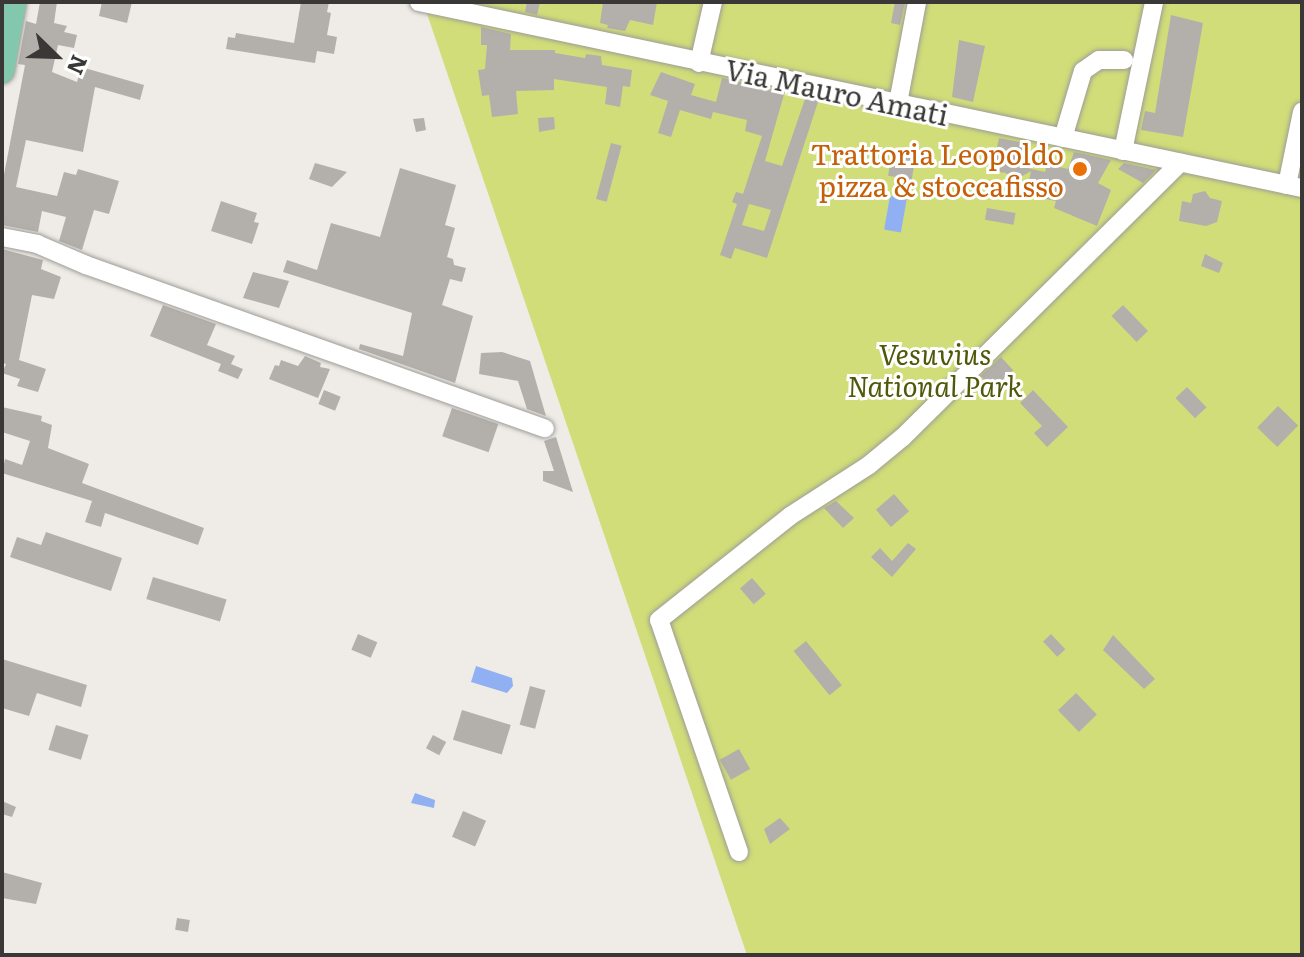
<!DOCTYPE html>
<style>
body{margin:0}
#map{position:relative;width:1304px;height:957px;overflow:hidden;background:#efece7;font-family:Literata,serif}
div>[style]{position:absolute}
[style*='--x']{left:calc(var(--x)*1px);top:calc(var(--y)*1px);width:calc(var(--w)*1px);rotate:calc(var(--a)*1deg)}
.green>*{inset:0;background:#d0dd78}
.water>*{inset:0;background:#90b0f3;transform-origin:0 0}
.building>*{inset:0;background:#b3b0ab;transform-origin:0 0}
.roads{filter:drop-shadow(0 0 2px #9e9c97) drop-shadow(0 0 2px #9e9c97)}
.minor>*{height:18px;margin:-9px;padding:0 9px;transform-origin:9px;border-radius:9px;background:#fff}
.major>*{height:24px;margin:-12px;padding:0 12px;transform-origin:12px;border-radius:12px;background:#83c8ad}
.dots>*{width:22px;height:22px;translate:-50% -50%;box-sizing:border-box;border:4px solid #fff;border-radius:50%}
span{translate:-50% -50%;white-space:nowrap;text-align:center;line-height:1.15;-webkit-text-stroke:6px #fff;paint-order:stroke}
.street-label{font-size:28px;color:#393836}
.food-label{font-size:28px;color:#c56008}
.right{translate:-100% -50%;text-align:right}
.park-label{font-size:28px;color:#515809;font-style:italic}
.frame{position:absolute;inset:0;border:4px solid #393836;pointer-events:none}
.north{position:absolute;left:16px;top:16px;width:80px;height:80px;-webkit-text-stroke:6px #fff;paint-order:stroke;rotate:113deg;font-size:22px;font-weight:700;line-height:32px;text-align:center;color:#393836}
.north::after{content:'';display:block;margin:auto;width:28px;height:36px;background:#393836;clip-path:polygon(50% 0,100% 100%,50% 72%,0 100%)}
</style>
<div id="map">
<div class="green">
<div style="clip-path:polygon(423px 2px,1302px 2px,1302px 955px,747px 955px)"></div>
</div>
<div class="water">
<div style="left:890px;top:196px;width:17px;height:34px;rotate:10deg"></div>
<div style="clip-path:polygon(476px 666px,512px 678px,513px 686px,507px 693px,471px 682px)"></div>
<div style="clip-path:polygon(415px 793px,435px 800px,434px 808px,411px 803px)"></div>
</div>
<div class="building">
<div style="clip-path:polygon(40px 2px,57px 2px,54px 23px,67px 26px,64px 32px,77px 35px,74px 48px,58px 45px,52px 72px,77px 82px,81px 67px,144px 85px,140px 100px,95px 87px,83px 152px,26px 140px,16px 187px,57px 196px,64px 172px,76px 175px,78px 169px,119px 181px,109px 214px,94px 210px,82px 250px,59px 241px,66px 217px,42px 211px,38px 232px,2px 225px,2px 185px,25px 65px,18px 64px,26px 21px,36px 24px)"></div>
<div style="clip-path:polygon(102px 2px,132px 2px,127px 23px,99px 16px)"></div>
<div style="clip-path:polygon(301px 2px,329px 2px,327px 12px,331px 13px,327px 35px,337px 37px,334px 54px,317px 51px,315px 63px,226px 49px,228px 37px,235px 38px,236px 33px,294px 43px)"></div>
<div style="clip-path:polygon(527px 2px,540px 2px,537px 15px,525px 12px)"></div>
<div style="clip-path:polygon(603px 2px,657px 2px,653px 25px,630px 20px,625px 31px,607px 28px,608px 25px,600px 23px)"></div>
<div style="clip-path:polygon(895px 2px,905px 2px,900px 25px,891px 23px)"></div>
<div style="clip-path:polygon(1171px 15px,1203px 23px,1183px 137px,1141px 130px,1145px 111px,1155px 113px)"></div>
<div style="clip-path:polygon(481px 27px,511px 34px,510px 50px,555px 50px,555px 53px,585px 58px,586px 54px,601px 56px,602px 65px,632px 70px,630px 87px,623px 86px,620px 107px,605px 104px,607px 87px,554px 79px,554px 90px,516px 91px,518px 114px,492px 117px,489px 95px,482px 96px,478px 70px,485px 69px,487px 45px,481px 45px)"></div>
<div style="clip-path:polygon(959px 40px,985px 46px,973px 102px,952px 97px)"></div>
<div style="clip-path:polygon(evenodd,661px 72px,695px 84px,691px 95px,716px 102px,722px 78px,785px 91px,765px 161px,782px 166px,806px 96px,819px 99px,767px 258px,735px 248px,731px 259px,720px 255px,737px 204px,732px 202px,736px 192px,743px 194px,762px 136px,745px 131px,747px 120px,713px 112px,711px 119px,680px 110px,671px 137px,658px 133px,668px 101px,650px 95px,661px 72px,749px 204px,771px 210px,764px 231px,742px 225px,749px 204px)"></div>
<div style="clip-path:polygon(554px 117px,555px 129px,539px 132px,538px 118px)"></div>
<div style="clip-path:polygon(424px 118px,426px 130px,416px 132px,413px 119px)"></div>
<div style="clip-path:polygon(999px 138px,1024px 143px,1019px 166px,1045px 172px,1047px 164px,1068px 169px,1074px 152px,1111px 160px,1098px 183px,1111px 190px,1097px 226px,1054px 208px,1056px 201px,1026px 195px,1031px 171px,1014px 181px,1006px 173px,992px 171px)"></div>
<div style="left:611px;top:143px;width:11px;height:58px;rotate:15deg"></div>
<div style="left:892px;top:151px;width:24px;height:25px;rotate:9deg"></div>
<div style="clip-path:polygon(315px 163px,347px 172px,332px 187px,309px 179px)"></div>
<div style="clip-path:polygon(1124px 163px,1156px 170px,1143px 183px,1118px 169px)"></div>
<div style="clip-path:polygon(400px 168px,456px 185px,445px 225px,455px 228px,447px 257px,453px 259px,454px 265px,466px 268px,462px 282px,450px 279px,442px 305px,473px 316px,455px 383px,359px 349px,360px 344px,403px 356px,412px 313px,283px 272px,287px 260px,317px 270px,331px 223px,380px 237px)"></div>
<div style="clip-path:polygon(1205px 191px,1210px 198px,1222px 201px,1217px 222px,1206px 226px,1179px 221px,1182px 201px,1191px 203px,1193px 194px)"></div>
<div style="clip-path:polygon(221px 201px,257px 213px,254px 222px,259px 223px,252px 244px,211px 231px)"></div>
<div style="left:987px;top:208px;width:29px;height:12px;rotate:10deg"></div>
<div style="clip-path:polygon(2px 249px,43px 260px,41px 269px,61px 277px,54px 299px,32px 295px,19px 360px,46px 369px,38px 392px,17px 386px,20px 379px,2px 373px,6px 364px,2px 363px)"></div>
<div style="clip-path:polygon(1205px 254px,1223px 263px,1219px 273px,1201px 266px)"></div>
<div style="clip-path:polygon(253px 272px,289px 281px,279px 308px,243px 298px)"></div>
<div style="clip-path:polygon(163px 305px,216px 324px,207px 345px,235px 356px,231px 364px,243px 369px,238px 379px,218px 371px,221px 364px,150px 336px)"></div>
<div style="left:1123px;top:305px;width:36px;height:16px;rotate:46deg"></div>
<div style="clip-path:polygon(502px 352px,530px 361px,546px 416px,527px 409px,518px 381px,479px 374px,481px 353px)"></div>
<div style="clip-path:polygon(305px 356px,321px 363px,320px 367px,330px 369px,318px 398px,269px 379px,275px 365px,279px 366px,281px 360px,298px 366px)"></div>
<div style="left:1001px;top:357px;width:18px;height:28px;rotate:47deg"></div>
<div style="left:1187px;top:387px;width:28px;height:16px;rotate:46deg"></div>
<div style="left:324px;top:390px;width:18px;height:15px;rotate:22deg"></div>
<div style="clip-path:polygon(1033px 390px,1068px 427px,1047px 447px,1034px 433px,1042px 426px,1020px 403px)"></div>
<div style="left:1278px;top:406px;width:28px;height:30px;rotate:44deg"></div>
<div style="clip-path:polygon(2px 407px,42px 416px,41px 421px,52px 425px,48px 448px,89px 464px,82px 483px,204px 528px,198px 545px,105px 513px,101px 527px,85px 522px,92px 501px,2px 473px,5px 459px,22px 465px,30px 441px,2px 432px)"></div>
<div style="left:452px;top:408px;width:49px;height:30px;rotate:19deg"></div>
<div style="clip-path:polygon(556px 437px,573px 492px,543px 481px,543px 471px,554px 471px,544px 441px)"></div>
<div style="left:894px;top:494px;width:23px;height:24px;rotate:49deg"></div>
<div style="clip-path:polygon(836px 501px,854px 518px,843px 528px,824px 508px)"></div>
<div style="clip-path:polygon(46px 532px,122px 558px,111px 591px,10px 557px,17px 537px,41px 545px)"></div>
<div style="clip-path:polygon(908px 543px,916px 549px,892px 577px,871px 557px,880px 548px,892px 561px)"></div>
<div style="left:153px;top:577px;width:77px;height:23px;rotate:17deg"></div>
<div style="left:752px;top:578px;width:21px;height:16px;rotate:49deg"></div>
<div style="left:358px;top:634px;width:21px;height:17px;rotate:23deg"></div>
<div style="left:1051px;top:634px;width:21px;height:11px;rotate:47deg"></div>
<div style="clip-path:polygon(1113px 635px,1155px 679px,1144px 689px,1103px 650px)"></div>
<div style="left:806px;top:641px;width:57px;height:16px;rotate:51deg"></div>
<div style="clip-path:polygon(2px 659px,87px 685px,81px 707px,37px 693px,29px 716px,2px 708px)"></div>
<div style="left:530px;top:686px;width:16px;height:40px;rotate:15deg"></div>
<div style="left:1076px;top:693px;width:30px;height:25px;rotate:46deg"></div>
<div style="left:462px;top:710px;width:51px;height:31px;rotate:17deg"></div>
<div style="left:56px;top:725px;width:34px;height:26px;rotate:17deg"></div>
<div style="left:433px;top:735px;width:15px;height:15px;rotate:28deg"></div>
<div style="left:739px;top:749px;width:23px;height:22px;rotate:61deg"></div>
<div style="clip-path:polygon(2px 801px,16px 807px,12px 817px,2px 814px)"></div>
<div style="left:463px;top:811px;width:25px;height:28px;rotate:23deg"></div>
<div style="clip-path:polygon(780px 818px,790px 829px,770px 844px,764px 829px)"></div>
<div style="clip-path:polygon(2px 872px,42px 883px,36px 904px,2px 898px)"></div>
<div style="left:177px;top:918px;width:13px;height:12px;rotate:9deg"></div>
</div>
<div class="roads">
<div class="minor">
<div style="--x:419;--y:2;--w:902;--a:11.9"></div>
<div style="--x:699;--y:63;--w:63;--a:-77.1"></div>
<div style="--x:898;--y:103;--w:103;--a:-79.3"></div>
<div style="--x:1063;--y:138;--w:70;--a:-73.4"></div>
<div style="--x:1083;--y:71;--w:19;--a:-35"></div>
<div style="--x:1099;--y:60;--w:25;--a:0"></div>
<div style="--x:1123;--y:151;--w:152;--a:-78.2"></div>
<div style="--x:1287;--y:185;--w:75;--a:-78.4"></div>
<div style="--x:2;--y:237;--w:36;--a:11"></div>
<div style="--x:37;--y:244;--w:53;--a:23.2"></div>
<div style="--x:86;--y:265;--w:487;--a:19.6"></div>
<div style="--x:739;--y:852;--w:245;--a:-109"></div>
<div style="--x:659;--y:620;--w:167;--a:-38.4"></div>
<div style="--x:790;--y:516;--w:94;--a:-32.8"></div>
<div style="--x:869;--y:465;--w:44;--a:-39.5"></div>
<div style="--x:903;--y:437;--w:390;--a:-44.7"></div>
</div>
<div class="major">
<div style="--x:2;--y:71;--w:70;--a:-80.1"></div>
</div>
</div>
<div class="dots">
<div style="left:1080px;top:169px;background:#e8710a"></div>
</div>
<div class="street-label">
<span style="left:837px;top:91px;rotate:12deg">Via Mauro Amati</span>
</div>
<div class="food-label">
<span class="right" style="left:1064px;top:169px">Trattoria Leopoldo<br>pizza &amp; stoccafisso</span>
</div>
<div class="park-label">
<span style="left:935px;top:369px">Vesuvius<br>National Park</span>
</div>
<div class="frame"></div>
<div class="north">N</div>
</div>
